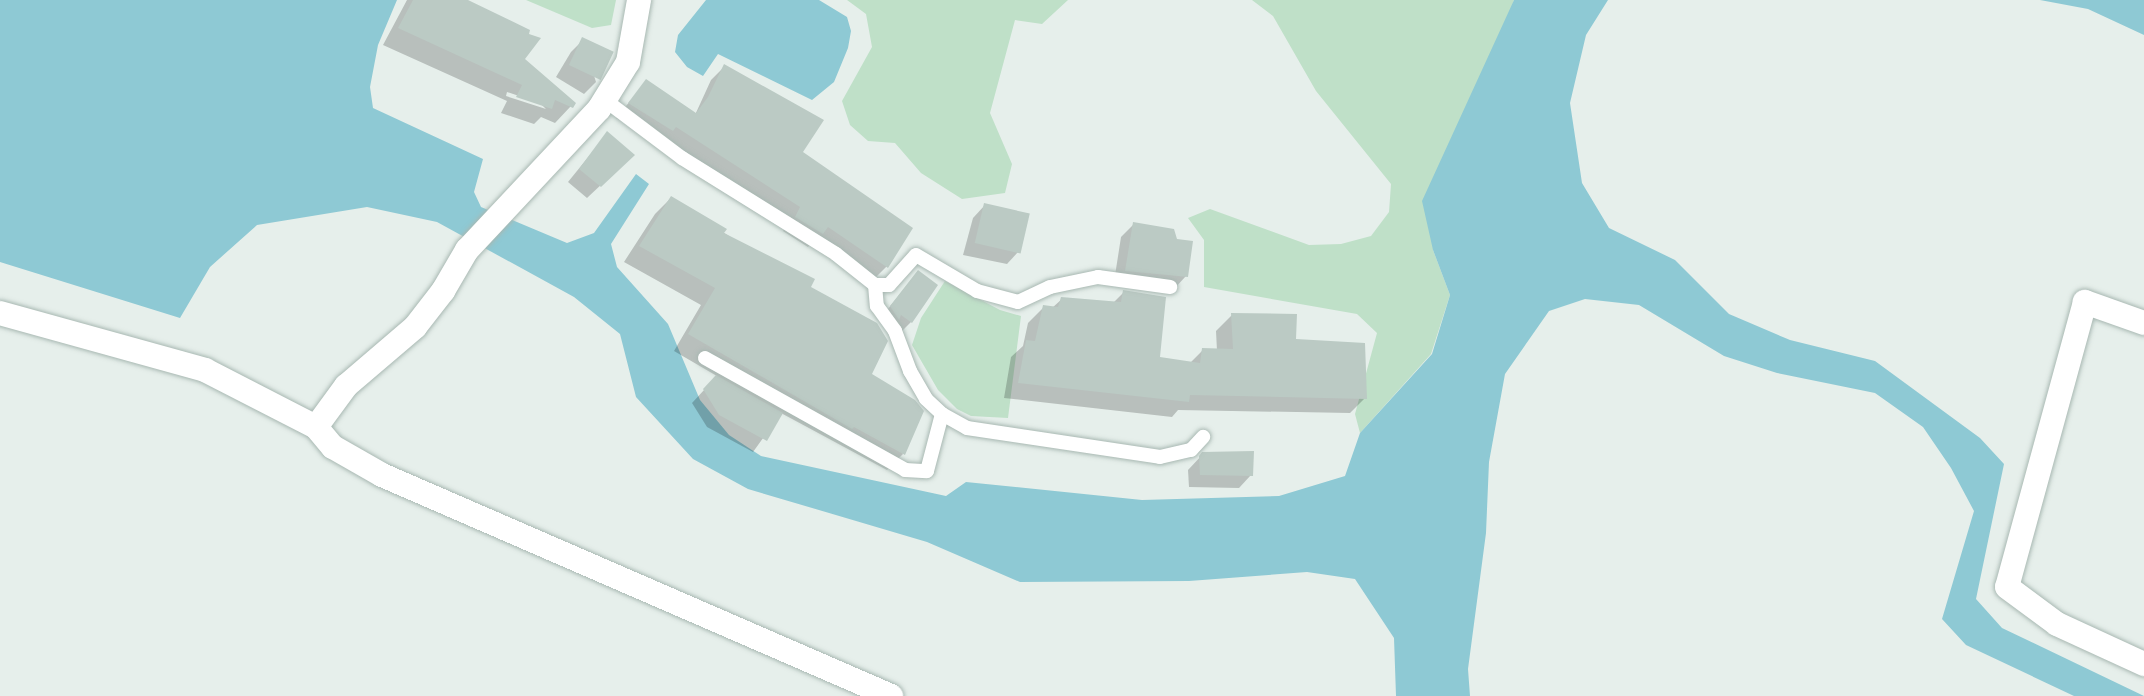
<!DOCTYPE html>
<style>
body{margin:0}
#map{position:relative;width:2144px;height:696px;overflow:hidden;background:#e6efeb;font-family:"Noto Sans",sans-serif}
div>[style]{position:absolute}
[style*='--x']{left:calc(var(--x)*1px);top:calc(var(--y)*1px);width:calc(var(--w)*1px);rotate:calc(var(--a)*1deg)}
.green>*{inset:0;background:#bfe0c8}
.water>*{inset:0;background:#8ec9d4}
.shadow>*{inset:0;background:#0003}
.building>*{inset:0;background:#bbcac4;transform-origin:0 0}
.roads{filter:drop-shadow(0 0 2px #a8b8b2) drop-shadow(0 0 2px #a8b8b2)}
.service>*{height:14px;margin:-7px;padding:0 7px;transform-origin:7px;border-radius:7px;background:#fff}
.minor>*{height:24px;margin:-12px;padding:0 12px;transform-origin:12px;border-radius:12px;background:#fff}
span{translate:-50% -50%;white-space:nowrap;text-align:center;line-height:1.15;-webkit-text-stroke:8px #f7fbf9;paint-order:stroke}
</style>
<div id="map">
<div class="green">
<div style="clip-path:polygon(526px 0,616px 0,611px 25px,592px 28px)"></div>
<div style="clip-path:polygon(847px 0,1068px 0,1042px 24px,1015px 20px,990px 113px,1012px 164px,1005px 193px,962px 199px,921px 173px,895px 143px,868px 141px,850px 125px,842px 101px,872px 47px,866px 14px)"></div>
<div style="clip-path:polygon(1252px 0,1514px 0,1433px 250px,1450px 295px,1431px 354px,1360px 433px,1355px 414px,1377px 333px,1357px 314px,1204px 287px,1204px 240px,1188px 218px,1210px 209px,1309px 245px,1341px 244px,1371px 236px,1389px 212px,1391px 184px,1316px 91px,1273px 16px)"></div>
<div style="clip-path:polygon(945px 281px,1000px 310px,1021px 316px,1008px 418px,971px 416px,957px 409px,938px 390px,912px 345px,921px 318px)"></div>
</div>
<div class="water">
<div style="clip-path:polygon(0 0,397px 0,378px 45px,370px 87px,373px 108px,483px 159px,474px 192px,481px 207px,567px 243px,594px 233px,636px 174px,649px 184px,611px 244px,617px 267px,668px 324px,700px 400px,729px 435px,761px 456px,946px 496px,966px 482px,1142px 500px,1279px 496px,1345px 476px,1360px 433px,1432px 354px,1450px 295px,1433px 250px,1422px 201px,1514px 0,1608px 0,1586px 35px,1570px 103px,1582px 183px,1609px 228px,1675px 260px,1729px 314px,1790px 340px,1875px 361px,1980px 438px,2004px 464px,1976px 599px,2002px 628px,2144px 696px,2074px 696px,1966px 645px,1942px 619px,1974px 511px,1951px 468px,1923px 427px,1875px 393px,1777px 373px,1724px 356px,1639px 305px,1585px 299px,1549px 311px,1505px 374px,1489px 462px,1486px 533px,1468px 669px,1470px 696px,1396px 696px,1394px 638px,1355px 579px,1307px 572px,1189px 581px,1020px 582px,927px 542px,748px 489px,693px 459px,636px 397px,620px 334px,574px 297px,437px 222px,367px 207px,257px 225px,210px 267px,180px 318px,0 262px)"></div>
<div style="clip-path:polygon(706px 0,819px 0,847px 17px,851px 31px,848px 48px,834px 82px,812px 100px,718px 54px,703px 76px,687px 67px,675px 52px,678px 35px)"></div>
<div style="clip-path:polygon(2040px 0,2144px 0,2144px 35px,2088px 9px)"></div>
</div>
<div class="shadow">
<div style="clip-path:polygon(evenodd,407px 0,463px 0,571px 106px,555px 123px,541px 117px,534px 124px,501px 113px,507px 101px,383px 45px,407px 0,507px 92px,540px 103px,546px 109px,506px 96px,507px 92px)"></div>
<div style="clip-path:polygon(583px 40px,596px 82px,584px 94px,556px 77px,571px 52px)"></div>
<div style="clip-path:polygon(724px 67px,800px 152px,887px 266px,873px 280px,814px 240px,808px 247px,783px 231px,788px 221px,616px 118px,646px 82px,695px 115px,711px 80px)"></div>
<div style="clip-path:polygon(607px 134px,620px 167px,587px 198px,568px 182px)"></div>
<div style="clip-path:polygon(671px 198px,808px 288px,869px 375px,903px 454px,887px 470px,781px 413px,753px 452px,707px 427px,692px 403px,717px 376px,674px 351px,701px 305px,624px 262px,655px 214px)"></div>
<div style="clip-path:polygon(985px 205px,1019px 251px,1007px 264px,963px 255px,973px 218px)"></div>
<div style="clip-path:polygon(1133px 225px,1186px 276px,1174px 289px,1114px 282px,1121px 237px)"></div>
<div style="clip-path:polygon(918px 272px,911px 322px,899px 334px,879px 320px)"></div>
<div style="clip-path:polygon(1123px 293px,1158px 359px,1190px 363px,1203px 350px,1217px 351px,1216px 331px,1232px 315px,1294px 341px,1365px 398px,1350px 413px,1178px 410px,1172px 417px,1004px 398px,1011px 357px,1023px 346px,1028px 323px,1044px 307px,1052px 308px,1062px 299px,1113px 303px)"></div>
<div style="clip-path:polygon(1203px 454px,1251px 475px,1239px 488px,1189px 487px,1188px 470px)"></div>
</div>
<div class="building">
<div style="clip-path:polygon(413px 0,468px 0,530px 30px,529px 34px,541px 38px,525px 59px,576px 103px,573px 108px,555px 100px,552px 109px,516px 97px,522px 85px,398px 28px)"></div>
<div style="left:582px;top:37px;width:35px;height:31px;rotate:25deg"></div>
<div style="clip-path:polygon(724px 64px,824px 120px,803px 152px,913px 228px,888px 268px,828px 227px,823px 234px,795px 217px,800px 207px,676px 127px,673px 131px,628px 103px,646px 79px,696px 113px,708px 97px)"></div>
<div style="clip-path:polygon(607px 131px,635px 155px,601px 187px,579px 169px)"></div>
<div style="clip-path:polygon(671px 196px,727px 229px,724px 233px,815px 279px,811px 287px,877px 323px,888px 341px,872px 374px,915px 400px,924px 411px,905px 455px,854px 427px,852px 429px,688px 334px,715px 288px,639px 246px)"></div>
<div style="left:984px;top:203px;width:47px;height:41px;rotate:13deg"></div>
<div style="clip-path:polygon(1133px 222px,1174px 229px,1177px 239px,1193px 241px,1188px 277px,1125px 271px)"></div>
<div style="clip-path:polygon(918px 270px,938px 285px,912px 323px,901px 315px,899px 320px,890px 306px)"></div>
<div style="clip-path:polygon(1123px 290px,1166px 297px,1160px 357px,1200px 363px,1202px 348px,1233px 349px,1231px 313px,1297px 314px,1296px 339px,1365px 343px,1367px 399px,1190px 395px,1189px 402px,1018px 383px,1026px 340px,1035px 341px,1043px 305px,1058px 307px,1061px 297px,1121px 302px)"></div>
<div style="clip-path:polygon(716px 375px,783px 413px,767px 441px,719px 415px,703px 389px)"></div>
<div style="clip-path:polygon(1254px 451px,1253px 476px,1200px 475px,1199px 456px,1202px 452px)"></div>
</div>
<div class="roads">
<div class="service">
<div style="--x:605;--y:100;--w:96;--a:37"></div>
<div style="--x:682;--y:158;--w:181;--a:31.9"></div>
<div style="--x:836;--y:254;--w:50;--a:38.5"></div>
<div style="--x:875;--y:285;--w:14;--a:0"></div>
<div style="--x:889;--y:285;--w:40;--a:-48"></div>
<div style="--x:916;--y:255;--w:71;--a:30.5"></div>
<div style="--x:977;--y:291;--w:42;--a:15"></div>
<div style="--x:1018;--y:302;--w:35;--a:-25"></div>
<div style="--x:1050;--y:287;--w:49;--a:-11.8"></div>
<div style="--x:1098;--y:277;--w:73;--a:7.9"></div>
<div style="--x:875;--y:285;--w:21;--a:85"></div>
<div style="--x:877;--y:306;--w:31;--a:54"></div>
<div style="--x:895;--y:331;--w:43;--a:69.4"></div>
<div style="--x:910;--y:371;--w:32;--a:60"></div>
<div style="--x:926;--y:399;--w:22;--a:43"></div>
<div style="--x:942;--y:414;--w:29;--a:29"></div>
<div style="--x:967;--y:428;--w:195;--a:8.5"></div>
<div style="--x:1160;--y:457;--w:32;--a:-13"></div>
<div style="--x:1191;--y:450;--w:18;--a:-47"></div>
<div style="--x:705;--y:358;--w:229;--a:29.2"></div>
<div style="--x:905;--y:470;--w:22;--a:3"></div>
<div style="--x:927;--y:471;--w:59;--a:-75.3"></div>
</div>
<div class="minor">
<div style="--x:0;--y:313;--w:213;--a:15.5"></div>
<div style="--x:205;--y:370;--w:125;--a:27.2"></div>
<div style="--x:316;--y:427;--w:26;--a:50"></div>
<div style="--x:333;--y:447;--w:56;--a:29.7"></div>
<div style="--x:382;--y:475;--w:555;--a:23.47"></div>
<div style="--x:2144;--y:323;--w:63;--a:-160.4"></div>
<div style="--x:2085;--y:302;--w:295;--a:105.3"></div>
<div style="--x:2007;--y:587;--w:62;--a:36.5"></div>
<div style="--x:2057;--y:624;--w:96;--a:24.7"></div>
<div style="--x:316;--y:427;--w:51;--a:-53.8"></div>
<div style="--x:346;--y:386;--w:91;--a:-40.5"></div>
<div style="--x:415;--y:327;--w:46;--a:-52.1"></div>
<div style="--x:443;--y:291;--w:48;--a:-59.7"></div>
<div style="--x:467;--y:250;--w:193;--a:-46.9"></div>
<div style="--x:599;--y:109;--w:55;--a:-58.3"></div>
<div style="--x:628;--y:62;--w:63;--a:-79.9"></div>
</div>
</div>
</div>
